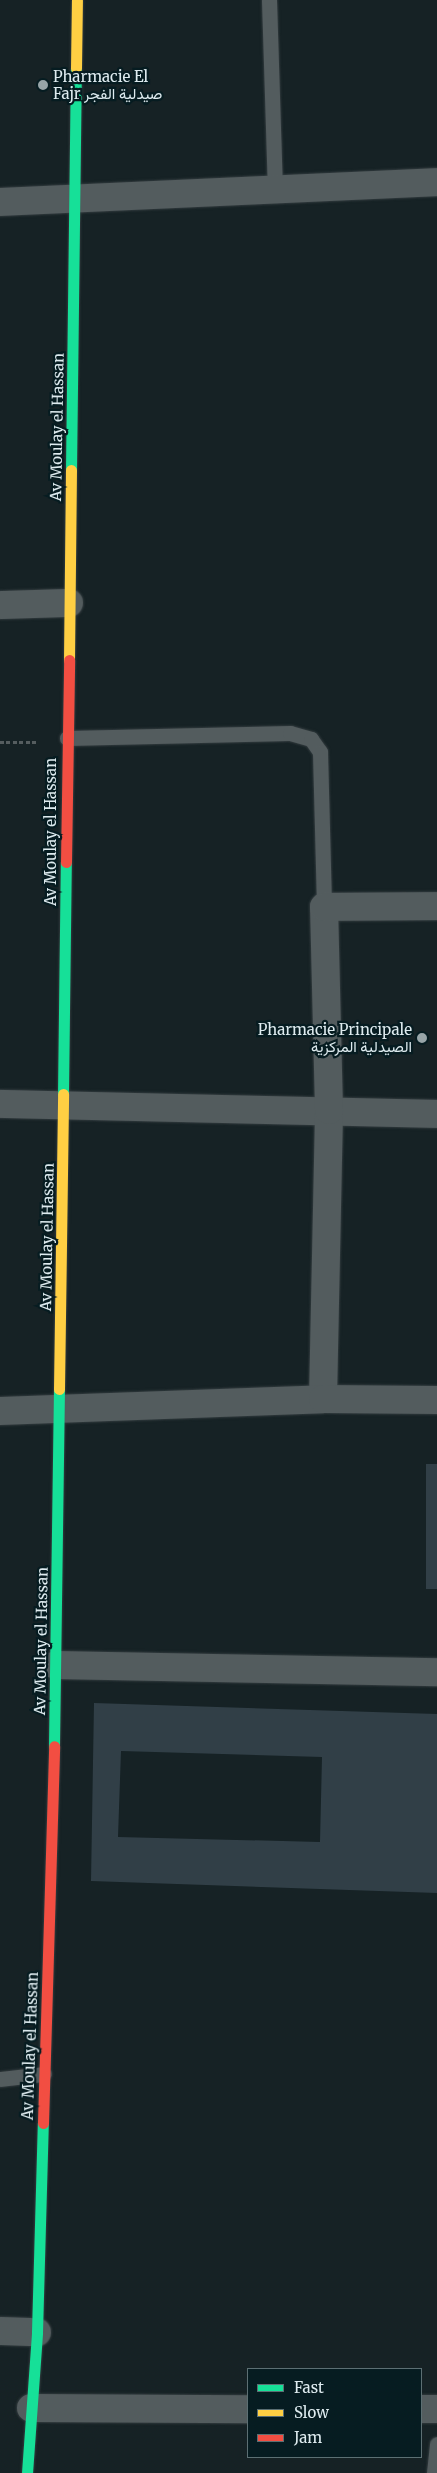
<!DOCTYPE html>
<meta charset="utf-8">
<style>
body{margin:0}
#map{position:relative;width:437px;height:2473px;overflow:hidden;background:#162225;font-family:Merriweather,Vazirmatn,serif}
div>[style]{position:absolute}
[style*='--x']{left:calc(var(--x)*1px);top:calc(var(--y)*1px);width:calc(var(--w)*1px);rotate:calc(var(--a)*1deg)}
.building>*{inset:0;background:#313f47;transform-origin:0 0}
.path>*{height:3px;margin-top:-1.5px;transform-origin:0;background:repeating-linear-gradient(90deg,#555d5f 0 4px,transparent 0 6.5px)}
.roads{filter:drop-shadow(0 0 1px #333c3f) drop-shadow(0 0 1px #333c3f)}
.lane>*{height:15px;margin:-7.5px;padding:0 7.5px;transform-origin:7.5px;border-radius:7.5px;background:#535c5e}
.street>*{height:28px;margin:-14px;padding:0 14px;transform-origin:14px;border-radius:14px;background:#535c5e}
.fast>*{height:11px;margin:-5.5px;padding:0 5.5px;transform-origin:5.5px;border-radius:5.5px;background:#16e098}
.slow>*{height:11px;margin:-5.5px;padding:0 5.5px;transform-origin:5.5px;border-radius:5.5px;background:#ffcf43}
.jam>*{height:11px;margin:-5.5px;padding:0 5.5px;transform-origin:5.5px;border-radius:5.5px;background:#f24e42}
.dots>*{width:14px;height:14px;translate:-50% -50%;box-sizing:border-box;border:2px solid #061c21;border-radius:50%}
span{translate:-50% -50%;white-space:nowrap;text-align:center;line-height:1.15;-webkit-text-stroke:4.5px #061c21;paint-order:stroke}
.poi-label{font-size:15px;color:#deebef}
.left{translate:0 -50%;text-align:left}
.right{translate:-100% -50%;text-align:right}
.street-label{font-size:15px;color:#deebef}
.legend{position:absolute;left:247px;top:2368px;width:175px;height:90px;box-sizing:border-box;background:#061c21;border:1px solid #5c6f73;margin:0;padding:6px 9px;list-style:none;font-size:15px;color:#deebef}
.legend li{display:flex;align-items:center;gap:10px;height:25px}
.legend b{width:25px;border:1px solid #5c6f73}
</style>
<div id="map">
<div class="building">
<div style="left:426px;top:1464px;width:11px;height:125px"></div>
<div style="clip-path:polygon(evenodd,94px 1703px,437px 1714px,437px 1893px,91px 1881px,94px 1703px,121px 1751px,322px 1757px,320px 1842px,118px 1837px,121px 1751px)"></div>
</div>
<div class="path">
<div style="--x:0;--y:742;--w:37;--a:0"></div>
</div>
<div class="roads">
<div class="lane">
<div style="--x:269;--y:0;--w:189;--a:88.2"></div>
<div style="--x:67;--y:738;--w:223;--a:-1.3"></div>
<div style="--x:290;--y:733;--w:22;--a:16"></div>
<div style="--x:311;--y:739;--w:16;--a:55"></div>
<div style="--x:320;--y:752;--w:155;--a:88.5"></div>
<div style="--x:0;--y:2079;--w:44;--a:-6.5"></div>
<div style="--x:434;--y:2473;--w:29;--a:-84"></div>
</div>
<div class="street">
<div style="--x:0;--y:202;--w:437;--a:-2.6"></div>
<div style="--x:0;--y:605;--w:69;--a:-1.7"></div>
<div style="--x:0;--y:1104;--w:437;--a:1.3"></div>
<div style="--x:323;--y:1399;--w:289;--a:-88.8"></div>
<div style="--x:329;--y:1110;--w:203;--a:-91.4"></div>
<div style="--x:324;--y:907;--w:113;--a:-0.5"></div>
<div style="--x:0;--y:1411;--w:323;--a:-2.1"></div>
<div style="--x:323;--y:1399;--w:114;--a:0.5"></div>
<div style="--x:56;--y:1665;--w:381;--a:1.1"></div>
<div style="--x:0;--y:2331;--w:37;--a:2"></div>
<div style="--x:31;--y:2408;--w:217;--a:0.3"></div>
<div style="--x:421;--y:2409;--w:16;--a:0"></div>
</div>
<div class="fast">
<div style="--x:71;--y:470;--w:402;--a:-89.3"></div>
<div style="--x:63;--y:1094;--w:232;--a:-89.3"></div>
<div style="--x:54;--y:1746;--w:357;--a:-89.2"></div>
<div style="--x:27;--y:2473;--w:141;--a:-85.9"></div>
<div style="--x:37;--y:2332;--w:209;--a:-88.4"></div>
</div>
<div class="slow">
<div style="--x:76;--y:68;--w:68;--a:-89.2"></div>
<div style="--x:69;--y:660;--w:190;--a:-89.4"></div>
<div style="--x:59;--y:1389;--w:295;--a:-89.2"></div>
</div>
<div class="jam">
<div style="--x:66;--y:862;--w:202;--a:-89.1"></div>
<div style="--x:43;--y:2123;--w:377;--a:-88.3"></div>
</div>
</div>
<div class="dots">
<div style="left:43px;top:85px;background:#98a5a8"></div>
<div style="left:422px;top:1038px;background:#98a5a8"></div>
</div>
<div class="poi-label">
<span class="left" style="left:53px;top:85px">Pharmacie El<br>Fajr صيدلية الفجر</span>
<span class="right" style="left:412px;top:1038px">Pharmacie Principale<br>الصيدلية المركزية</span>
</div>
<div class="street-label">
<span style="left:57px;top:427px;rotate:-89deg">Av Moulay el Hassan</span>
<span style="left:51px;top:832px;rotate:-90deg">Av Moulay el Hassan</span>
<span style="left:47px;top:1237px;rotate:-89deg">Av Moulay el Hassan</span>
<span style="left:41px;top:1641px;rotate:-89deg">Av Moulay el Hassan</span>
<span style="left:30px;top:2046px;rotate:-88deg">Av Moulay el Hassan</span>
</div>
<ul class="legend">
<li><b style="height:6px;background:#16e098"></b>Fast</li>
<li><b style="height:6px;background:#ffcf43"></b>Slow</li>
<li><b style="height:6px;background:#f24e42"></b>Jam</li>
</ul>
</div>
